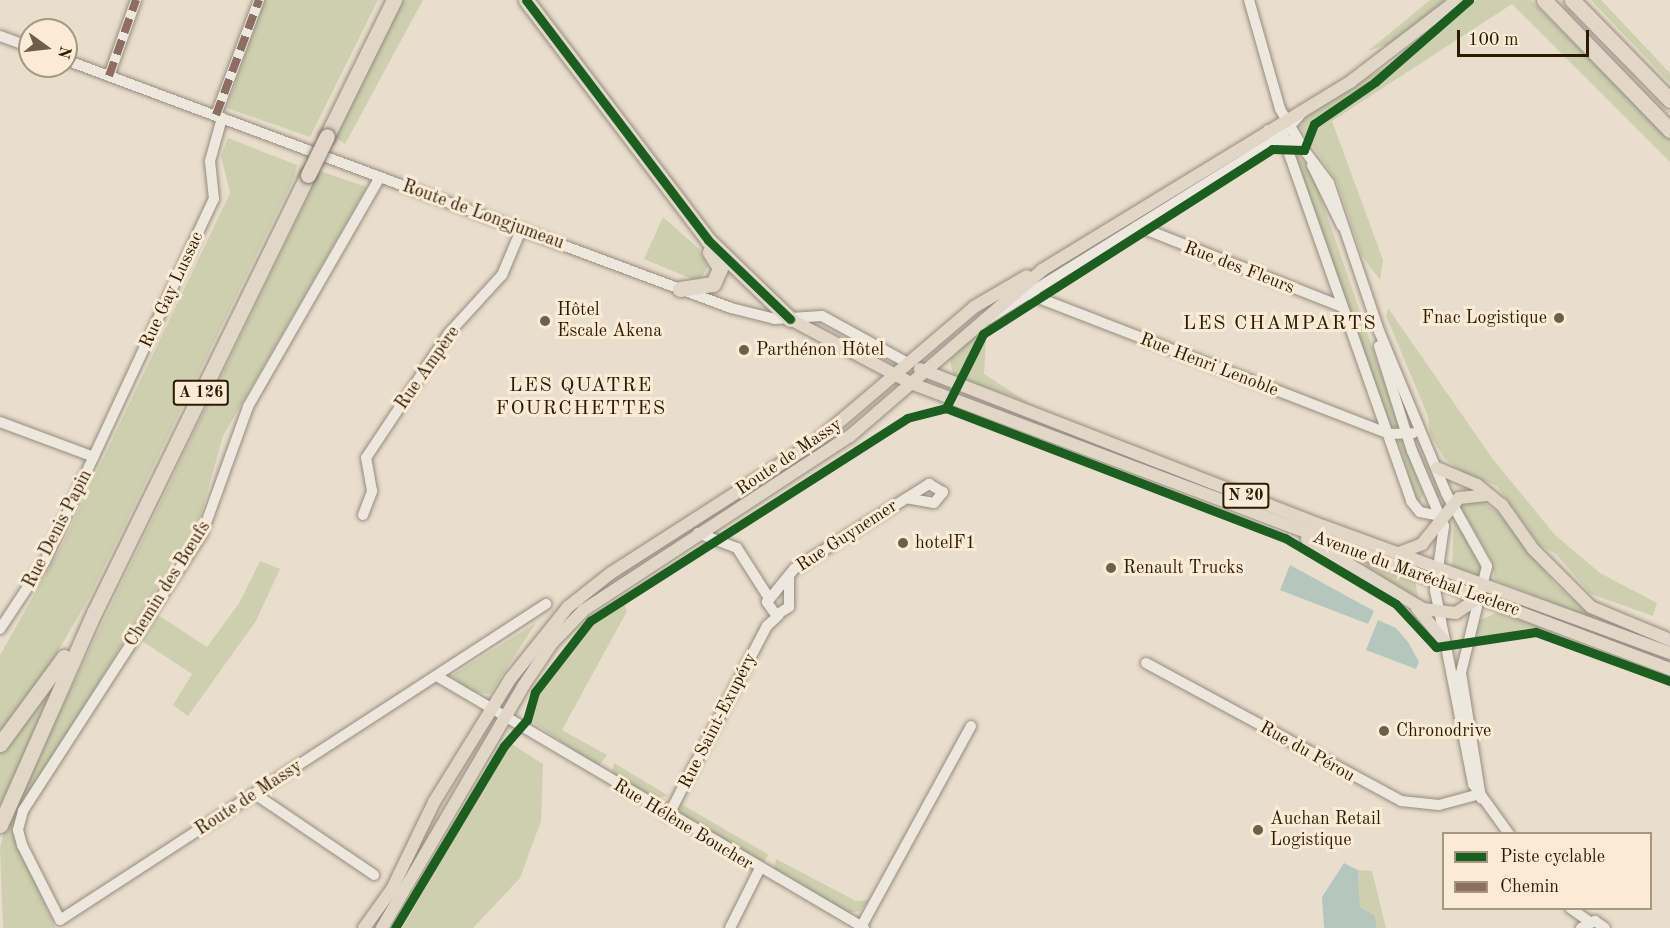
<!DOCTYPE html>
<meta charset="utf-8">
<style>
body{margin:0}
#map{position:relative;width:1670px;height:928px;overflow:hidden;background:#e9decd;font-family:"Old Standard TT",serif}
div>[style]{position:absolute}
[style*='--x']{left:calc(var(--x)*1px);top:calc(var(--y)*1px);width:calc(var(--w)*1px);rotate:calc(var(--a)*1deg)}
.green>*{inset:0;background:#cecfaf;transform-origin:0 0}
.water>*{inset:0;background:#b4c6bd}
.roads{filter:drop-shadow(0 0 2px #948c7f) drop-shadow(0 0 2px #948c7f)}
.minor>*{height:10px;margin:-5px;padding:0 5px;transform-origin:5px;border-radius:5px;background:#ede7de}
.major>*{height:12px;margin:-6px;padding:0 6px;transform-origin:6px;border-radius:6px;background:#e0d7c9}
.highway>*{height:15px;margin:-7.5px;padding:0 7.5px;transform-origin:7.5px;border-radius:7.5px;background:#e0d7c9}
.bridges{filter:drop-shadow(0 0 2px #797164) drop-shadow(0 0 2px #797164)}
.highway-bridge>*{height:15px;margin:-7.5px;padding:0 7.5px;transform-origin:7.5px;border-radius:7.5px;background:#e0d7c9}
.quiet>*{height:8px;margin-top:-4px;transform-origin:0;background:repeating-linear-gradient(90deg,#8d6e63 0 15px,transparent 0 23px)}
.cycleway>*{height:9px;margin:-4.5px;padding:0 4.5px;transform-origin:4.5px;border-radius:4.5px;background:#1b5e20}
.dots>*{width:16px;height:16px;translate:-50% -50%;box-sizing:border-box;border:3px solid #f9ebd6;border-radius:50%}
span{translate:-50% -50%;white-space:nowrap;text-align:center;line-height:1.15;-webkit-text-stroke:6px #f9ebd6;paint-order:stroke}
.shield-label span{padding:2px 4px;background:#f9ebd6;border:2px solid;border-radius:4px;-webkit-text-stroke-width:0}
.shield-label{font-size:16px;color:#2c1a01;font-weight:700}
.street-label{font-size:18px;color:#2c1a01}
.poi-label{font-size:18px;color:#2c1a01}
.left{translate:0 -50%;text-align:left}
.right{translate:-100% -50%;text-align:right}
.neighbourhood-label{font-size:20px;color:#2c1a01;letter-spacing:1.5px}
.legend{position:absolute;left:1442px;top:832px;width:210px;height:78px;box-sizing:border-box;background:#f9ebd6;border:2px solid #a79781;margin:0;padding:8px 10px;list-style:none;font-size:18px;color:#2c1a01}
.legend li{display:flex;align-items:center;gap:12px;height:30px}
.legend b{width:30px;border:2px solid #a79781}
.north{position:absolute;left:18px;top:18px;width:60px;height:60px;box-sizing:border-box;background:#f9ebd6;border:2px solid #a79781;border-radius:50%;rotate:105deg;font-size:16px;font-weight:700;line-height:24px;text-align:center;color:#2c1a01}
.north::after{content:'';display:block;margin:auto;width:21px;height:27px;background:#6e5f48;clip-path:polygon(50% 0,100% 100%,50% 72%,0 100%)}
.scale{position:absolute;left:1457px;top:30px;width:132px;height:27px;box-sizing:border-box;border:3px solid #2c1a01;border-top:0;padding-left:8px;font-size:18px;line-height:21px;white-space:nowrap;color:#2c1a01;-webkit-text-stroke:4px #f9ebd6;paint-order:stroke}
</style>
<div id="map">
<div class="green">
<div style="clip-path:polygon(264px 0,378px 0,310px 137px,227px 108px)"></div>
<div style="clip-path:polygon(403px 0,423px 0,345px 144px,335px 137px)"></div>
<div style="clip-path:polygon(1430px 0,1445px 0,1395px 42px,1368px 51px)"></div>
<div style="clip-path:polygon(1477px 0,1531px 0,1670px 140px,1670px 162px,1512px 4px,1332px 121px,1383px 260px,1380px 280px,1362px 256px,1337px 182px,1300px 127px,1304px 116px,1420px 46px)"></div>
<div style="clip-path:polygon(1591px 0,1601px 0,1670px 73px,1670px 83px)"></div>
<div style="clip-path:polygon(228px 138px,297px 165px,294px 178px,89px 598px,45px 673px,0 732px,0 655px,61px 547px,230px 193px,221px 156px)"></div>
<div style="clip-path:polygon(1294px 151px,1312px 172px,1400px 428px,1390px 426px)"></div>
<div style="clip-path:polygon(320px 171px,367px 187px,223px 436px,200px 518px,17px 815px,12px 829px,55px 928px,3px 928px,0 848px,5px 826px)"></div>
<div style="clip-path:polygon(663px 217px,699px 249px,708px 266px,699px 282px,644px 259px)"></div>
<div style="clip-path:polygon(1388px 308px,1492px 458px,1555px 535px,1600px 573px,1657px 603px,1653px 616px,1591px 594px,1556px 554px,1540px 545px,1497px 486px,1460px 471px,1444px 458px,1430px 434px,1428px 416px,1386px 316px)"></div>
<div style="clip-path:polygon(975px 335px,986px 339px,984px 374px,1029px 403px,953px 375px,950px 359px)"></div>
<div style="clip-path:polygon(1397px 437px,1403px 439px,1423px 495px,1418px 506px)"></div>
<div style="clip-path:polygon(1481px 501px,1501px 515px,1555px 584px,1596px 620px,1495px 580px,1491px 559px,1460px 506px)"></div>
<div style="clip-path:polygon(1454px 519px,1483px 566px,1482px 577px,1452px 566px)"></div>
<div style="clip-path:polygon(260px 561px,280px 569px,256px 621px,188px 716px,173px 705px,192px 674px,142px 641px,158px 615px,207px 647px,240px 602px)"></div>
<div style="clip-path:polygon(1368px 562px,1415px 578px,1418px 599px,1366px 567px)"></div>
<div style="clip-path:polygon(624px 604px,627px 611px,562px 730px,607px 755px,598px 767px,533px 722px,530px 708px,560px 659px,594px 622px)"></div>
<div style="clip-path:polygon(1497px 613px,1558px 633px,1519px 631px,1471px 645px,1480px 620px)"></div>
<div style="clip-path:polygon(536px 623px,490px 694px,472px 692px,451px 676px)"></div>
<div style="clip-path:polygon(54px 685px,0 816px,0 753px)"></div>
<div style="clip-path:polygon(510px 743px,543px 764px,541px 821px,520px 878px,473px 928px,402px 928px)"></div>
<div style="clip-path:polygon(614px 763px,669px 796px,653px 798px,611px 777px)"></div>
<div style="left:681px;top:804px;width:101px;height:12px;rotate:30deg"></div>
<div style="clip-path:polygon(776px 859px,856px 901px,869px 900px,860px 911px,847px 913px,774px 869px)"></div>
<div style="clip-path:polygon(1358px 870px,1372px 871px,1386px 928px,1377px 928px,1375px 916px,1360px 907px)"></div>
</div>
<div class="water">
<div style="clip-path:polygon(1290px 565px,1374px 611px,1368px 624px,1280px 590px)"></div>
<div style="clip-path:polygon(1378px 620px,1396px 628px,1408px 642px,1419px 662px,1416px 669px,1366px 650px)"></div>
<div style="clip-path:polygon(1344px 863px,1358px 870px,1360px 907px,1375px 916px,1377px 928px,1324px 928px,1322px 897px)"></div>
</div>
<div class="roads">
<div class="minor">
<div style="--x:1249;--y:0;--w:113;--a:74.1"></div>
<div style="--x:1280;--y:109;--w:43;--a:59.3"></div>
<div style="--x:0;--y:36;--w:32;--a:20"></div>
<div style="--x:66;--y:60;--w:710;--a:20.45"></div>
<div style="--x:731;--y:308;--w:45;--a:14"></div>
<div style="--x:775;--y:319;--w:47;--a:-3.7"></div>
<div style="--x:822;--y:316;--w:98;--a:28.7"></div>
<div style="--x:109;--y:76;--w:81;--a:-70.4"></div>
<div style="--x:216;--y:115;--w:123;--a:-69.5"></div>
<div style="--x:1268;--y:130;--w:38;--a:27"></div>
<div style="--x:1302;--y:147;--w:45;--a:53.1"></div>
<div style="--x:1329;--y:183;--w:156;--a:71.3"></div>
<div style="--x:1379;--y:331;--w:175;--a:67.5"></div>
<div style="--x:1446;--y:493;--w:84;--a:60.7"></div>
<div style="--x:1487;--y:566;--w:110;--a:103.7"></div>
<div style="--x:1461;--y:673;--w:127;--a:80.9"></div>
<div style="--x:1279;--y:138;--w:13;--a:51"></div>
<div style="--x:1287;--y:148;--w:374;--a:70.6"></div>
<div style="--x:1411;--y:501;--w:14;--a:51"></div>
<div style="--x:1420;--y:512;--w:20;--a:11"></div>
<div style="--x:1312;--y:165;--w:68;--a:63.8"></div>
<div style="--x:380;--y:177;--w:265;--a:119.9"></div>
<div style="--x:248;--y:407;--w:135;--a:109.9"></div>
<div style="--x:202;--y:534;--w:330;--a:122.9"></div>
<div style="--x:23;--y:811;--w:20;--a:105"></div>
<div style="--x:18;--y:830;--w:16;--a:75"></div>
<div style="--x:22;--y:845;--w:84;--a:63.1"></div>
<div style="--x:60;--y:920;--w:580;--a:-33.03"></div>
<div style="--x:1137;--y:226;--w:221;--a:21.5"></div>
<div style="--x:1031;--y:295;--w:384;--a:21.2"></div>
<div style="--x:1389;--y:434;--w:24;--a:-2"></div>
<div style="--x:988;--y:319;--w:343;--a:-31.9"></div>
<div style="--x:1279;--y:138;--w:36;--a:-48"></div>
<div style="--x:1379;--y:346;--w:110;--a:72.6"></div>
<div style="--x:1412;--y:451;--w:82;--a:66.9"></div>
<div style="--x:1444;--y:526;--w:65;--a:98"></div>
<div style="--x:1435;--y:590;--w:198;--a:78.9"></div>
<div style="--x:1473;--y:784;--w:62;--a:54.2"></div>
<div style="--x:0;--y:422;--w:100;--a:20.4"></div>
<div style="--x:363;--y:515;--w:26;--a:-69"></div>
<div style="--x:372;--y:491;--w:34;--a:-100"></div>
<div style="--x:366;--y:458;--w:150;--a:-56.4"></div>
<div style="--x:449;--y:333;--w:79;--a:-47.6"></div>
<div style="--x:502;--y:275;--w:49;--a:-67.1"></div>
<div style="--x:698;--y:533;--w:42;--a:21"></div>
<div style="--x:737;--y:548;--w:59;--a:57.4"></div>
<div style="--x:789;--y:576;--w:31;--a:90"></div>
<div style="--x:789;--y:607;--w:15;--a:148"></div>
<div style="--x:776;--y:615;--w:16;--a:-125"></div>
<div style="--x:767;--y:602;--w:43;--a:-50.7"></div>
<div style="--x:794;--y:569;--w:160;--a:-32.2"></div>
<div style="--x:929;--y:484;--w:16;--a:30"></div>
<div style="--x:943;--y:492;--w:14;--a:129"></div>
<div style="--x:934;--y:503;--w:27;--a:-170"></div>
<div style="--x:0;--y:629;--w:82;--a:-56.5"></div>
<div style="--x:45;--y:561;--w:400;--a:-65"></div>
<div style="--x:214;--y:199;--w:38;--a:-96"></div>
<div style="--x:210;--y:161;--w:45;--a:-74.4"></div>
<div style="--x:1146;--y:663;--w:290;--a:28.4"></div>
<div style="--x:1401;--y:801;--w:38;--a:6"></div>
<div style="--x:1439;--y:805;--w:39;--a:-15"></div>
<div style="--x:440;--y:678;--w:492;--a:30.5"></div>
<div style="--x:255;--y:794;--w:144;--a:34.2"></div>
<div style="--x:668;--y:816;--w:214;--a:-62.5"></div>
<div style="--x:767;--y:626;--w:16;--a:-43"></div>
<div style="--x:1570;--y:908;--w:24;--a:35"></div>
<div style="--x:861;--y:927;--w:229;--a:-61.3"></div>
<div style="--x:730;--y:928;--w:65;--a:-63.4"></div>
<div style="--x:1581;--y:928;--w:16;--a:-27"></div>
<div style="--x:1595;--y:921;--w:12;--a:35"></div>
</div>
<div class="major">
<div style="--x:790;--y:319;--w:139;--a:27.9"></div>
<div style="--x:913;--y:384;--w:809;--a:20.63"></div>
<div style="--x:920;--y:369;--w:433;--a:21.3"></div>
<div style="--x:1323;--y:526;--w:370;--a:20.1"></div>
<div style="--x:1437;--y:468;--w:43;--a:23"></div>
<div style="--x:1477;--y:485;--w:32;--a:39"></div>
<div style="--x:1502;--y:505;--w:54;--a:54.8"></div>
<div style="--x:1533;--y:549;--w:82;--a:45"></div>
<div style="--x:1591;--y:607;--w:86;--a:22.7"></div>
<div style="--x:1307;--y:539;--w:135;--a:31.1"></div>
<div style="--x:1423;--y:609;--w:33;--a:7"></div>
<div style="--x:1456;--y:613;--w:29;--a:-34"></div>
<div style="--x:1399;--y:553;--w:25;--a:-21"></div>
<div style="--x:1422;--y:544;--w:59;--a:-51.2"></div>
<div style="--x:1459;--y:498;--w:30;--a:-6"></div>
<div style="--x:1417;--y:608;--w:43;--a:50.7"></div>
<div style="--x:364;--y:928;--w:48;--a:-54.3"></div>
<div style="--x:392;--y:889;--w:97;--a:-64.2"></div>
<div style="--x:434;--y:802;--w:146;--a:-58.2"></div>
<div style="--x:511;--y:678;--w:91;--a:-51.2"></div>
<div style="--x:568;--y:607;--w:55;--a:-38.3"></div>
<div style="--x:611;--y:573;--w:246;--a:-32.7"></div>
<div style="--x:818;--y:440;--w:205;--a:-40.4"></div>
<div style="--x:974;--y:307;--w:61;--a:-30.3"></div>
<div style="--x:382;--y:928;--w:281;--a:-59.7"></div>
<div style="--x:524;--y:685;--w:50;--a:-56.3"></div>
<div style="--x:552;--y:643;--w:46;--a:-45.9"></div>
<div style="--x:584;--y:610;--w:318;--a:-33.2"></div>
<div style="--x:850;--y:436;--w:254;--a:-40.8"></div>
<div style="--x:1042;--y:270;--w:361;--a:-31.4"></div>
<div style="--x:1350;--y:82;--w:135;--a:-37.5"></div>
</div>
<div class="highway">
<div style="--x:526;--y:0;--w:301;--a:52.8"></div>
<div style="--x:708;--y:240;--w:114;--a:43.9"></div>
<div style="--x:1544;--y:0;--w:181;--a:45.9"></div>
<div style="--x:1572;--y:0;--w:140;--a:45.6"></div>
<div style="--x:327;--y:136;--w:152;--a:-63.8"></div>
<div style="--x:680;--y:289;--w:33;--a:-9"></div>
<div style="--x:713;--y:284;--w:17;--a:-66"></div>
<div style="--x:720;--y:268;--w:19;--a:-122"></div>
<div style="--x:0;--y:744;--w:108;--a:-53.7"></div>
<div style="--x:0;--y:825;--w:234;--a:-66.1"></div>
<div style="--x:95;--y:611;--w:485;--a:-64"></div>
</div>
</div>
<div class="bridges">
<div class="highway-bridge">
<div style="--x:308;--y:175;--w:43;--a:-64"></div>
</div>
</div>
<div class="quiet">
<div style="--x:109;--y:76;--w:81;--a:-70.4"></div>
<div style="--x:216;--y:115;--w:123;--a:-69.5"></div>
</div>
<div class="cycleway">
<div style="--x:526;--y:0;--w:301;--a:52.8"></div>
<div style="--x:708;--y:240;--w:114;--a:43.9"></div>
<div style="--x:946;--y:408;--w:83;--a:-63.4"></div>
<div style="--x:983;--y:334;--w:343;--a:-32.6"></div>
<div style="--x:1272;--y:149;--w:32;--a:2"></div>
<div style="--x:1304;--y:150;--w:28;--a:-69"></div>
<div style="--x:1314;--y:124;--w:74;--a:-34.5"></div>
<div style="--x:1375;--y:82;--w:125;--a:-41.1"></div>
<div style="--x:395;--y:928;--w:212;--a:-59.1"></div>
<div style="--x:504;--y:746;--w:35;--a:-49"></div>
<div style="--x:527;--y:720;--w:29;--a:-74"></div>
<div style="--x:535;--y:692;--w:90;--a:-52.2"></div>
<div style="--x:590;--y:621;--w:376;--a:-32.6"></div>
<div style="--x:907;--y:418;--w:40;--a:-14.4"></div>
<div style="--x:946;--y:408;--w:363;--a:21"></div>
<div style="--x:1285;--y:538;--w:129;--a:30.7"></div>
<div style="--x:1396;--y:604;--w:59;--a:47.1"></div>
<div style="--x:1436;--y:647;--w:101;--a:-8.5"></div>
<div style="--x:1536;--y:632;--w:143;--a:20.1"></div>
</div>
<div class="dots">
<div style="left:1559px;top:318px;background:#6e5f48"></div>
<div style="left:545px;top:321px;background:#6e5f48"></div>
<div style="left:744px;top:350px;background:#6e5f48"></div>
<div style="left:903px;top:543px;background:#6e5f48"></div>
<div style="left:1111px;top:568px;background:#6e5f48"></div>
<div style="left:1384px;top:731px;background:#6e5f48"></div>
<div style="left:1258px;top:830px;background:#6e5f48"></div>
</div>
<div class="shield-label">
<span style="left:201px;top:393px">A 126</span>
<span style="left:1246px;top:496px">N 20</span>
</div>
<div class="street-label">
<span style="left:483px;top:215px;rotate:20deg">Route de Longjumeau</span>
<span style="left:1239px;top:268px;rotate:21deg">Rue des Fleurs</span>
<span style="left:172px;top:290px;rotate:-65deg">Rue Gay Lussac</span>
<span style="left:1209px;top:365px;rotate:21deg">Rue Henri Lenoble</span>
<span style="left:428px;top:368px;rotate:-55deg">Rue Ampère</span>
<span style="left:789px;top:457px;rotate:-34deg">Route de Massy</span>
<span style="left:58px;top:529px;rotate:-63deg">Rue Denis Papin</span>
<span style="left:847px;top:536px;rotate:-33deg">Rue Guynemer</span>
<span style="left:1416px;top:574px;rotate:20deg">Avenue du Maréchal Leclerc</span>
<span style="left:168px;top:584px;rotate:-58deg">Chemin des Bœufs</span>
<span style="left:718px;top:721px;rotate:-63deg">Rue Saint-Exupéry</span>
<span style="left:1307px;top:752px;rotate:29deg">Rue du Pérou</span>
<span style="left:249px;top:798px;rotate:-33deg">Route de Massy</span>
<span style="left:683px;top:825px;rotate:31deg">Rue Hélène Boucher</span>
</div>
<div class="poi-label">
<span class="left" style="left:557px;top:321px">Hôtel<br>Escale Akena</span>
<span class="right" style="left:1547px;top:318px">Fnac Logistique</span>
<span class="left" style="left:756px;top:350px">Parthénon Hôtel</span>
<span class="left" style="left:915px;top:543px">hotelF1</span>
<span class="left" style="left:1123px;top:568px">Renault Trucks</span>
<span class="left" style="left:1396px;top:731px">Chronodrive</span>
<span class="left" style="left:1270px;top:830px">Auchan Retail<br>Logistique</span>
</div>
<div class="neighbourhood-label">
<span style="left:1280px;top:324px">LES CHAMPARTS</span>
<span style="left:581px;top:398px">LES QUATRE<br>FOURCHETTES</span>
</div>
<ul class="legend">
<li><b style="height:8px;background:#1b5e20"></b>Piste cyclable</li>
<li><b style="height:8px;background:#8d6e63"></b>Chemin</li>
</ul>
<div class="north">N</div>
<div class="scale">100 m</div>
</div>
